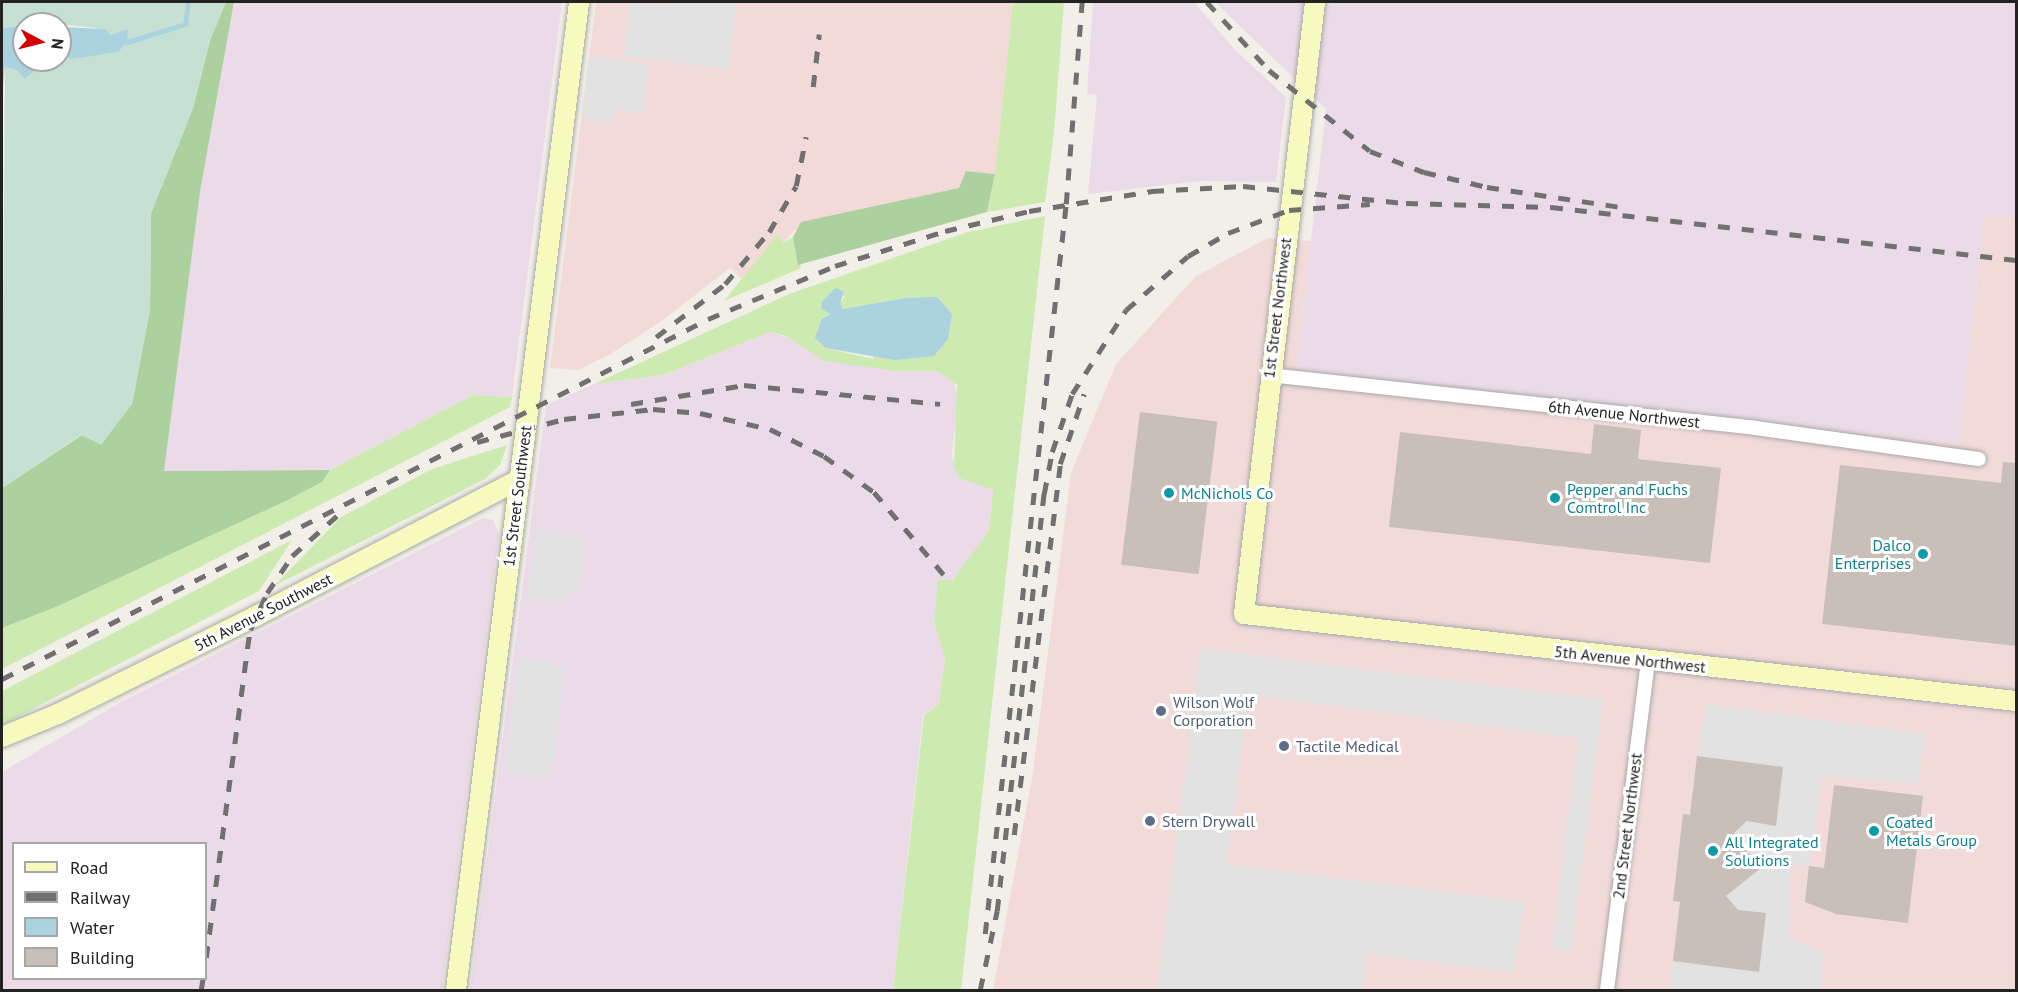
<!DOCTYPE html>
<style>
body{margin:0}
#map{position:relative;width:2018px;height:992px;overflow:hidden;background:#f2efe9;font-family:"PT Sans",sans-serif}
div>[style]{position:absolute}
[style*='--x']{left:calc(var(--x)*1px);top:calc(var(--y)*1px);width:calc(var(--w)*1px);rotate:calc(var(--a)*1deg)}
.commercial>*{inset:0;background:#f2dad9}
.industrial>*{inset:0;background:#ebdbe8}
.grass>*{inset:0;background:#cdebb0}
.forest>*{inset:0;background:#add19e}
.wetland>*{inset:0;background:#c6e0d4}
.parking>*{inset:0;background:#e2e2e2}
.water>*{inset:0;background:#aad3df}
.stream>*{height:4.5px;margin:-2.25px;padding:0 2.25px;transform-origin:2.25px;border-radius:2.25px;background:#aad3df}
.building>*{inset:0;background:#c7bfb8;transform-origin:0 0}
.roads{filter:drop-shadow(0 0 2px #a9a9a9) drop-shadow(0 0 2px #a9a9a9)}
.street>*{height:14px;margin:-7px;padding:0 7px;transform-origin:7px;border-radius:7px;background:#fff}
.secondary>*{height:20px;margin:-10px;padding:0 10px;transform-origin:10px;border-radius:10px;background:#f7fabf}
.rail>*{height:4.5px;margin-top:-2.25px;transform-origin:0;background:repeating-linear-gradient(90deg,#707070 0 12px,transparent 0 24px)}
.dots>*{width:16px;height:16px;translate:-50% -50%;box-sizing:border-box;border:3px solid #fff;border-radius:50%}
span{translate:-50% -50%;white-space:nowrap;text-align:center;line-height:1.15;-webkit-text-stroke:6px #fff;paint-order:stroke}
.street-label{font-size:16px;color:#222}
.culture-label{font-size:16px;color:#0d838f}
.left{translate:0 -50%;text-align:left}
.right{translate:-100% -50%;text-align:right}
.service-label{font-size:16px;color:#4e5e75}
.frame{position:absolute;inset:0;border:3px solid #222;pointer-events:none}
.legend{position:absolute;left:12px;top:842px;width:195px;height:138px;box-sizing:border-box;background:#fff;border:2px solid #a7a7a7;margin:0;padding:8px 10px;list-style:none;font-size:18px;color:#222}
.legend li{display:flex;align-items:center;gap:12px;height:30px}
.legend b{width:30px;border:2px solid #a7a7a7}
.north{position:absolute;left:12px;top:12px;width:60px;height:60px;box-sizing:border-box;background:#fff;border:2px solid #a7a7a7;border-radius:50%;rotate:97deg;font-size:16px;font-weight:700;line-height:24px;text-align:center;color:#222}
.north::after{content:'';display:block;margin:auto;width:21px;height:27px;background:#d40000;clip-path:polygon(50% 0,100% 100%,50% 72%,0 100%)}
</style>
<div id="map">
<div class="commercial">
<div style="clip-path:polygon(596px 2px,1013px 2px,995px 174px,967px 171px,959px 188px,795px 230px,782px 244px,778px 234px,742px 279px,730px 268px,659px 323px,607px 356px,578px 370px,550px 368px)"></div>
<div style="clip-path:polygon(1984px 215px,2016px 218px,2016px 990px,993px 990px,1032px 778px,1071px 473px,1116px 364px,1196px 276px,1268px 238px,1311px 241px,1296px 372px,1959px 443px)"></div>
</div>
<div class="industrial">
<div style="clip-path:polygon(234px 2px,562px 2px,512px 397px,473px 395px,330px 470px,163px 471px,200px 192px)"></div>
<div style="clip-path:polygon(1093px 2px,1194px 2px,1235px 50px,1286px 97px,1276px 182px,1200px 181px,1088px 194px,1097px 95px,1087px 94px)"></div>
<div style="clip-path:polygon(1215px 2px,2016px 2px,2016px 218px,1984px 215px,1959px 443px,1296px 372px,1326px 109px)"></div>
<div style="clip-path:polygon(770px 332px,895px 371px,937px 371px,953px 379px,958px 399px,952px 456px,959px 478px,993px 490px,989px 530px,982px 545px,952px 580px,939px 580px,934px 622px,945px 658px,939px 704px,923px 715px,893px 990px,470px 990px,546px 405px,594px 384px,663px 375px)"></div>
<div style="clip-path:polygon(evenodd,483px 518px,493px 520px,499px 534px,442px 990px,2px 990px,2px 772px,119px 703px,483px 518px,14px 844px,206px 844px,206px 978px,14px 978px,14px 844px)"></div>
</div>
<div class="grass">
<div style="clip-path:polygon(1013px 2px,1064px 2px,1054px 133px,1045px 202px,987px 212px,995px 174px)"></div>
<div style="clip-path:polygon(evenodd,1045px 216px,961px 990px,893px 990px,924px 715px,939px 704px,945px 658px,934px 622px,938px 580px,953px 580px,989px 530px,993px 490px,959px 478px,954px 465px,957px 385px,937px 371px,895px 371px,825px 361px,786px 336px,770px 332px,663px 375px,594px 384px,789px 294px,968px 232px,1045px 216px,835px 288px,845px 297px,839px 304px,843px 309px,905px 298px,873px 359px,826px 348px,822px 319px,831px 314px,821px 305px,835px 288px)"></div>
<div style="clip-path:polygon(778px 234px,783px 243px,793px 237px,801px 268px,724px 301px)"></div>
<div style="clip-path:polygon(473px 395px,512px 397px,510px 407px,2px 669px,2px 628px,56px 607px,286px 501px,322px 482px,330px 470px)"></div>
<div style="clip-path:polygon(507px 445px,500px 465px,485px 479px,274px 586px,341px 517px,432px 469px)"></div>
<div style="clip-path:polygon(292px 540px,259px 591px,2px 725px,2px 691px)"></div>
</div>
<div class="forest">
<div style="clip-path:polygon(226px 2px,234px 2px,200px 192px,164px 471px,330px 470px,322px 482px,286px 501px,56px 607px,2px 628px,2px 488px,82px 435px,114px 427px,132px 404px,150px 309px,151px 213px,193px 108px,210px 40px)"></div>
<div style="clip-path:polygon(966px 171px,995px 174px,987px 212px,798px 265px,793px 237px,801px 222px,959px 188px)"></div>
</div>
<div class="wetland">
<div style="clip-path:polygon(2px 2px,226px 2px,210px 40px,193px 108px,151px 213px,150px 309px,132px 404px,101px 445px,81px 435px,2px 488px,5px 67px,42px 68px,47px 60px,60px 60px,60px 53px,65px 58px,118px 52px,128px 30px,111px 35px,104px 29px,60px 24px,2px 28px)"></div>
</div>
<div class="parking">
<div style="clip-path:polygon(630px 2px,669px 6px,671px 2px,737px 2px,729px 69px,624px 56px)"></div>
<div style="clip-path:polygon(589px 56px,649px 64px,643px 113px,615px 110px,613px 123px,581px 119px)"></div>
<div style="clip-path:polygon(536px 528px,585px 537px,579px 594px,568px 593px,566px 602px,527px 598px)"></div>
<div style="clip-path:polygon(1201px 648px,1603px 700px,1571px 951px,1551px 948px,1578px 738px,1249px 695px,1227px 864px,1524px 902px,1514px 973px,1367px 954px,1362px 990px,1157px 990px)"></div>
<div style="clip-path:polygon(519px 657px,553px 662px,553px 667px,565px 669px,552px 778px,505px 772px)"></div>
<div style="clip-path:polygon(1706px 704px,1924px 734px,1919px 784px,1823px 776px,1809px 866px,1790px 864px,1789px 937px,1824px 954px,1820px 990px,1669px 990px,1673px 961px,1759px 971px,1766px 913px,1738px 910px,1726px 896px,1761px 868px,1733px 834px,1747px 821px,1776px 825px,1783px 767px,1697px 756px)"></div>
</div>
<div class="water">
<div style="clip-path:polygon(24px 26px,24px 60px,47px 60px,25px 79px,17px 70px,5px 67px,2px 96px,2px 28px)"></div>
<div style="clip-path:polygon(60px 27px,105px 29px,111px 35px,128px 29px,127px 42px,118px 52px,71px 59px,60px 53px)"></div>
<div style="clip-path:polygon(835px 288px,844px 291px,840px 304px,843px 309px,905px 298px,937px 297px,952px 314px,948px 339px,934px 356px,894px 360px,826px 348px,815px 338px,822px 319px,831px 314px,821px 309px,822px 302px)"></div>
</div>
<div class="stream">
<div style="--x:127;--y:42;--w:61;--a:-17.2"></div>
<div style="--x:185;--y:24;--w:22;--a:-82"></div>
</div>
<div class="building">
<div style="left:1140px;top:412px;width:78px;height:154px;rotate:7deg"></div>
<div style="clip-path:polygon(1594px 424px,1641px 430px,1638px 459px,1721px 468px,1710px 563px,1389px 527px,1400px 432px,1591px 454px)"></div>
<div style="clip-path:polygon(2003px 462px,2016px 463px,2016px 646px,1822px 624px,1840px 465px,2001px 483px)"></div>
<div style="clip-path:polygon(1697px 756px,1783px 767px,1776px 826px,1747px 821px,1733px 834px,1761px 868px,1726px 896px,1738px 910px,1766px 913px,1759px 972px,1673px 961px,1680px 902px,1673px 901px,1683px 814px,1690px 815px)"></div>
<div style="clip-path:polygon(1834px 785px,1923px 796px,1908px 923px,1836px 914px,1805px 902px,1809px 866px,1824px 868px)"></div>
</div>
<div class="roads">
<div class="street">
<div style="--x:1269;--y:375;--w:489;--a:6.2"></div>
<div style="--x:1755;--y:428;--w:226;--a:7.9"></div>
<div style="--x:1607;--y:990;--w:332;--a:-82.9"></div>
</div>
<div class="secondary">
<div style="--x:1315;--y:2;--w:616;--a:96.62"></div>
<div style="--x:1244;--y:614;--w:777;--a:6.43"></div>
<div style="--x:2;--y:737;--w:61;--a:-22.3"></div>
<div style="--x:58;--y:714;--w:221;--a:-26.3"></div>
<div style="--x:256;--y:616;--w:297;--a:-27.4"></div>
<div style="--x:456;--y:990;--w:996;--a:-82.9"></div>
</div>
</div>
<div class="rail">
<div style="--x:1207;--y:2;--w:92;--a:47.6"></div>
<div style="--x:1269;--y:70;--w:129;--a:38.7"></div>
<div style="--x:1370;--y:151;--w:58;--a:21.3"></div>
<div style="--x:1424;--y:172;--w:65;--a:13.4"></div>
<div style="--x:1487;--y:187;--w:143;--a:8.5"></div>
<div style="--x:813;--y:87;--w:53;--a:-83.5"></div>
<div style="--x:656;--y:337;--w:87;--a:-37.5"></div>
<div style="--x:725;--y:284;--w:68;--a:-49.8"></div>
<div style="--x:769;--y:232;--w:53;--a:-59.6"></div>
<div style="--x:796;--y:186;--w:50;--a:-78.5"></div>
<div style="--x:631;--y:404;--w:115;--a:-9.5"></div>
<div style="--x:744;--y:385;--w:197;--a:5.5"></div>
<div style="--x:477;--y:442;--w:90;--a:-14.8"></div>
<div style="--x:564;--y:419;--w:90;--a:-6.4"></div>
<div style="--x:653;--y:409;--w:47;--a:4.9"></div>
<div style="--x:700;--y:413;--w:72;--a:12.9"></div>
<div style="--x:770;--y:429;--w:60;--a:26.6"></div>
<div style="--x:824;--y:456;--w:62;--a:35.8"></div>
<div style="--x:874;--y:492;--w:110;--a:49.8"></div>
<div style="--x:2;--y:679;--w:792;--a:-27.02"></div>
<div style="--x:708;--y:319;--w:138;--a:-22.7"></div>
<div style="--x:835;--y:266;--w:115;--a:-17.7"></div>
<div style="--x:945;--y:231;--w:86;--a:-13.4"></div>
<div style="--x:1029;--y:211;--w:125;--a:-9.2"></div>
<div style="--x:1152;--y:191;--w:91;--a:-3.1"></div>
<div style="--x:1243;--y:186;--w:164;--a:6"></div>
<div style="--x:1406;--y:203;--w:145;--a:1.6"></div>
<div style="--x:1551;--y:207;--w:468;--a:6.5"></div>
<div style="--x:1014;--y:835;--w:374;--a:-82.9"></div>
<div style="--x:1060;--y:464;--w:74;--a:-71.1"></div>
<div style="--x:985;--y:934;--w:734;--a:-83.67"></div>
<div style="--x:1066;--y:204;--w:203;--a:-85.5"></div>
<div style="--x:206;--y:958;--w:331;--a:-82.4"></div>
<div style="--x:250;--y:630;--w:41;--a:-65.3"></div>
<div style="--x:267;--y:593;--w:45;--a:-56"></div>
<div style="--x:292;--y:556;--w:66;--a:-41.9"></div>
<div style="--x:201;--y:990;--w:12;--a:-81"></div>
<div style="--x:980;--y:990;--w:81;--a:-77.9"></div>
<div style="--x:997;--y:911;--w:420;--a:-83.6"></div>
<div style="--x:1044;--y:494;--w:43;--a:-79.2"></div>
<div style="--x:1052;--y:452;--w:61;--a:-71"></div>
<div style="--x:1072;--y:394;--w:100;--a:-57.3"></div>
<div style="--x:1126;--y:310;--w:82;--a:-41.1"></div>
<div style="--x:1188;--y:256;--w:46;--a:-29.9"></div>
<div style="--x:1228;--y:233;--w:65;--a:-20.7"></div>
<div style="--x:1289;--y:210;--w:81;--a:-4.2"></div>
</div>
<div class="dots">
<div style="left:1169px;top:493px;background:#0f9aa8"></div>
<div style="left:1555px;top:498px;background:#0f9aa8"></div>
<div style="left:1923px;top:554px;background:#0f9aa8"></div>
<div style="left:1161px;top:711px;background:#5c6f8a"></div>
<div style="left:1284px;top:746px;background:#5c6f8a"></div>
<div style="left:1150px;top:821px;background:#5c6f8a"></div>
<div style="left:1874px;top:831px;background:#0f9aa8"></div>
<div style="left:1713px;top:851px;background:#0f9aa8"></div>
</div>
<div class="street-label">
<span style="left:1277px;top:308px;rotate:-83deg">1st Street Northwest</span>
<span style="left:1624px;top:414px;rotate:6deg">6th Avenue Northwest</span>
<span style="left:517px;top:496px;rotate:-83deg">1st Street Southwest</span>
<span style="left:263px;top:612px;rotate:-27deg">5th Avenue Southwest</span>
<span style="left:1630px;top:659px;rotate:6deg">5th Avenue Northwest</span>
<span style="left:1627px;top:826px;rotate:-83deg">2nd Street Northwest</span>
</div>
<div class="culture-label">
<span class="left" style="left:1567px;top:498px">Pepper and Fuchs<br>Comtrol Inc</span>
<span class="left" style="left:1181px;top:493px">McNichols Co</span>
<span class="right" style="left:1911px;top:554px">Dalco<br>Enterprises</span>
<span class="left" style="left:1886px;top:831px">Coated<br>Metals Group</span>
<span class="left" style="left:1725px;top:851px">All Integrated<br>Solutions</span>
</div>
<div class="service-label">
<span class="left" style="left:1173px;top:711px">Wilson Wolf<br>Corporation</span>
<span class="left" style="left:1296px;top:746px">Tactile Medical</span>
<span class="left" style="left:1162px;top:821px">Stern Drywall</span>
</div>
<div class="frame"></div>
<ul class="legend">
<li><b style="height:8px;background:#f7fabf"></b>Road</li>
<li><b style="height:8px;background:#707070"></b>Railway</li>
<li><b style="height:16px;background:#aad3df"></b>Water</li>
<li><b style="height:16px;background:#c7bfb8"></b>Building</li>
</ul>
<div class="north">N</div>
</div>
